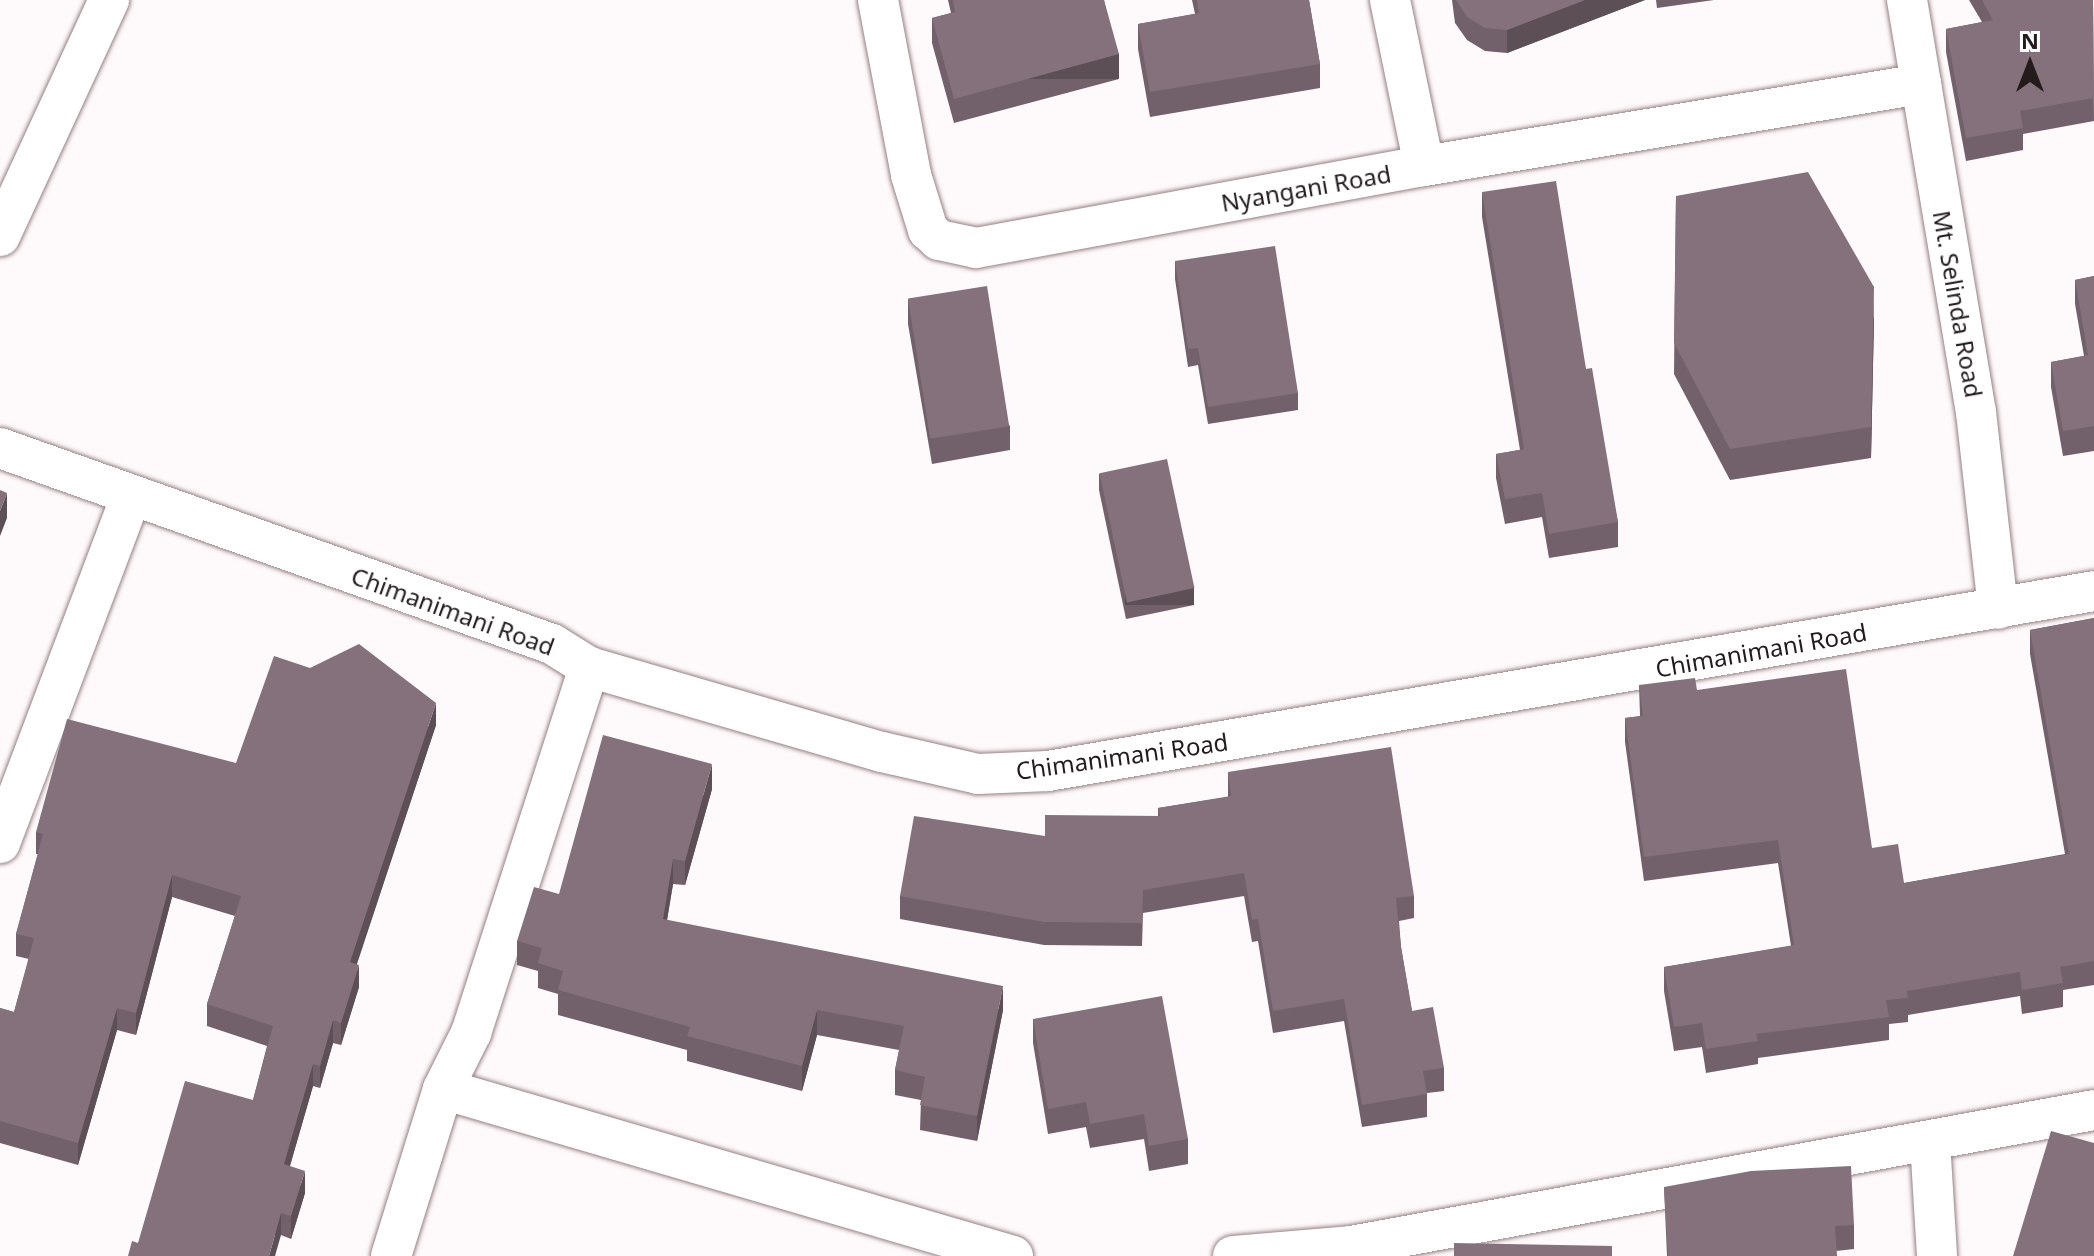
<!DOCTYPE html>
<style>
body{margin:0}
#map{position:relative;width:2094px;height:1256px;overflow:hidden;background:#fef9fa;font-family:"Noto Sans",sans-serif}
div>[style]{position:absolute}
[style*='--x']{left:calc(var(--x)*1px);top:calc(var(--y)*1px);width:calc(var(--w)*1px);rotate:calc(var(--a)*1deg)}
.roads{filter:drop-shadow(0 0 2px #968083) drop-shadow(0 0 2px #968083)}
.minor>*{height:40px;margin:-20px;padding:0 20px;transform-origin:20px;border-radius:20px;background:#fff}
.wall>*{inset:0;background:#72616a}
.shaded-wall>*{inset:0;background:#5c4f56;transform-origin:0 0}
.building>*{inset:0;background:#84717b;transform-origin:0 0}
span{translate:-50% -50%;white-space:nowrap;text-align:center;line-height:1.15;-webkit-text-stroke:8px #fff;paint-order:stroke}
.street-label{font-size:24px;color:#231b1c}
.north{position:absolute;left:1990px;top:24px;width:80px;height:80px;-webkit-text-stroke:6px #fff;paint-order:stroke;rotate:0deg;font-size:22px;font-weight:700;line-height:32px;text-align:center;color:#231b1c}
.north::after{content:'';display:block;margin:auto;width:28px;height:36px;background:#231b1c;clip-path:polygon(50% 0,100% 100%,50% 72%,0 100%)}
</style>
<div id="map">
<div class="roads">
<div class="minor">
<div style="--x:878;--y:0;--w:178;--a:79.3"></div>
<div style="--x:911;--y:175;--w:58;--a:72.8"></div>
<div style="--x:928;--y:230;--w:15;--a:42"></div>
<div style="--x:939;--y:240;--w:38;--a:12"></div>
<div style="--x:976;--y:248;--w:455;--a:-10.4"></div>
<div style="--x:1424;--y:166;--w:504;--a:-9.37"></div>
<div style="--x:1390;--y:0;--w:169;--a:78.4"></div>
<div style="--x:1907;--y:0;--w:418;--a:80.5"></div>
<div style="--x:1976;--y:412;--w:198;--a:83.6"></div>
<div style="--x:0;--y:236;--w:260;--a:-65.2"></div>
<div style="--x:0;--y:448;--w:586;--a:19.55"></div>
<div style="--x:552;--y:644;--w:44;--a:31.9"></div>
<div style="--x:589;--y:667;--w:305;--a:16.2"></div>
<div style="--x:882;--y:752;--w:98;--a:12.9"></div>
<div style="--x:978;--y:774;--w:70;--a:-2.5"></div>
<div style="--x:1048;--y:771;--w:1061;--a:-9.76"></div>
<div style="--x:0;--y:843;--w:371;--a:-69.3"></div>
<div style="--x:443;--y:1089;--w:594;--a:16.33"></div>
<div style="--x:1930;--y:1141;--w:115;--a:86.5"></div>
<div style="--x:391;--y:1256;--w:175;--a:-72.7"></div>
<div style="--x:443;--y:1089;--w:63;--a:-63.4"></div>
<div style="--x:471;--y:1033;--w:385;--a:-72.1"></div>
<div style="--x:1233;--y:1256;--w:118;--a:-4.8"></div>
<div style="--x:1351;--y:1246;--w:755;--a:-10.37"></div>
</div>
</div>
<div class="wall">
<div style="clip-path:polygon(948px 0,1104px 0,1119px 79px,954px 123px,932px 43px,932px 18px,951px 13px)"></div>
<div style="clip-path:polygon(1192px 0,1309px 0,1320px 64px,1320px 88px,1150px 117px,1138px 49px,1138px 24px,1195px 14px)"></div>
<div style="clip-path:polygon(1452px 0,1645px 0,1507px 53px,1485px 51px,1467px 40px,1455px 23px)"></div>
<div style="clip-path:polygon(1656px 0,1714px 0,1657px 8px)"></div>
<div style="clip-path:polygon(1969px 0,2093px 0,2094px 121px,2023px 134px,2023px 150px,1966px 161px,1946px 52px,1946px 29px,1982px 22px)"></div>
<div style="clip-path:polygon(1482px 192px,1586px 369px,1618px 522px,1618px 547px,1549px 558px,1542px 517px,1505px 524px,1496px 478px,1496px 454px,1520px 450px,1482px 217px)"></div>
<div style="clip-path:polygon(1676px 196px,1874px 318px,1871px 458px,1730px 480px,1674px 374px)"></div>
<div style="clip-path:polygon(1175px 261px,1298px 393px,1298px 410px,1208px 424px,1198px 365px,1188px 367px,1175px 279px)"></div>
<div style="clip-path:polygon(2094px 276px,2094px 451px,2063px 456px,2051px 387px,2051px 362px,2084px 356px,2075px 304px,2075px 280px)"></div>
<div style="clip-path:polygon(908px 299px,1010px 426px,1010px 450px,932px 464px,908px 324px)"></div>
<div style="clip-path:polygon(1099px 473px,1194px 605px,1126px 619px,1099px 490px)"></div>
<div style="clip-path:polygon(2094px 618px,2094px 985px,2063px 990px,2063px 1007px,2022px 1014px,2020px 996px,1908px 1015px,1908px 1022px,1889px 1024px,1889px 1040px,1758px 1058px,1758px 1064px,1706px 1073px,1702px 1047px,1674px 1051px,1664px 991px,1664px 967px,1791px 946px,1778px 863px,1644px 881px,1625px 742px,1625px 718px,1640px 716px,1639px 685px,1697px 690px,1872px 848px,1904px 883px,2065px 854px,2030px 654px,2030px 630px)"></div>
<div style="clip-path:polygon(436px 725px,357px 964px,359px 987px,341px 1045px,333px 1043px,320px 1088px,313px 1086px,290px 1166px,305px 1193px,291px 1239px,281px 1235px,138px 1243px,253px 1100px,267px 1046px,207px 1026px,207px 1004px,235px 916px,172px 897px,136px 1035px,117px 1030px,78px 1165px,0 1143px,0 1008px,14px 1012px,29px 959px,16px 956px,16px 934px,38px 854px,36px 854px,36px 832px,236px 763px)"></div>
<div style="clip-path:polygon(1228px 772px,1414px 896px,1414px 918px,1399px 921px,1401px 947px,1412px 1011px,1444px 1068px,1444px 1091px,1427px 1093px,1427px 1117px,1362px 1127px,1344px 1021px,1273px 1033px,1258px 941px,1252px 942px,1244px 896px,1143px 913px,1142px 946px,1044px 945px,900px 919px,900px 896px,1045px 836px,1158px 816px,1158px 808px,1228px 797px)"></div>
<div style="clip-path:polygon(712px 789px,685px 885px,673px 884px,667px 920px,1003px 1010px,977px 1141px,920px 1130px,921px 1100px,895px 1095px,895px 1070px,899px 1050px,817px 1035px,802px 1091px,687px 1061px,687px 1050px,558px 1015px,558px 994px,538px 988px,538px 971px,517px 965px,517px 941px,559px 894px)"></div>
<div style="clip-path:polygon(1033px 1019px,1188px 1139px,1188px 1164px,1149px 1171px,1144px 1139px,1090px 1148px,1086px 1127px,1048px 1134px,1033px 1043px)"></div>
<div style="clip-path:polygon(1664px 1187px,1854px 1225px,1854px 1249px,1836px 1251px,1837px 1256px,1667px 1256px)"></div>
</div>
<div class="shaded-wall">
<div style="clip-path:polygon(1585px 0,1645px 0,1507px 53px,1507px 30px)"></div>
<div style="left:1119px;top:54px;width:25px;height:171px;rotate:90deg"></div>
<div style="clip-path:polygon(1874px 287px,1874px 318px,1871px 458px,1871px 427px)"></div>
<div style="clip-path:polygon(7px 493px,7px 518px,0 536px,0 511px)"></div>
<div style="left:1194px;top:588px;width:17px;height:69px;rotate:90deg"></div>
<div style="clip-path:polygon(436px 703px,436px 725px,350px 984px,350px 962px)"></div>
<div style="clip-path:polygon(712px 764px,712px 789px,685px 885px,685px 861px)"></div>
<div style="clip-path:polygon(673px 859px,673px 884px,663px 944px,663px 919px)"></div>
<div style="clip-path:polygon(172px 875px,172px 897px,136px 1035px,136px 1013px)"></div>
<div style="clip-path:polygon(359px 965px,359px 987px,341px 1045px,341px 1023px)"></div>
<div style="clip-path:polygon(1003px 986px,1003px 1010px,977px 1141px,977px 1116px)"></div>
<div style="clip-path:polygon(117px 1008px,117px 1030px,78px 1165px,78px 1143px)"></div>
<div style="clip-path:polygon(817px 1010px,817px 1035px,802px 1091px,802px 1066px)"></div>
<div style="clip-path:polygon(333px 1020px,333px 1043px,320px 1088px,320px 1066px)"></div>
<div style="clip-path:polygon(313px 1064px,313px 1086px,284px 1186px,284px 1164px)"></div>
<div style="clip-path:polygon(305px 1171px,305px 1193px,291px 1239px,291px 1216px)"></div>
<div style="clip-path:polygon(281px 1213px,281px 1235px,275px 1256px,269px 1256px)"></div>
</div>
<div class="building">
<div style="clip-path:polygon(953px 0,1104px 0,1119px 54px,954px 99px,932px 18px,955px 12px)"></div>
<div style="clip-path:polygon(1197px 0,1309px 0,1320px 64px,1150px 92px,1138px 24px,1199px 13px)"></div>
<div style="clip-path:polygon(1456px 0,1585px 0,1507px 30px,1485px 28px,1467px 17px)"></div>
<div style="clip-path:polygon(1982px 0,2093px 0,2094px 98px,2020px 111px,2023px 128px,1966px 138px,1946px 29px,1993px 20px)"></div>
<div style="clip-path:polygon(1808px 172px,1874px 287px,1871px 427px,1730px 449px,1674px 343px,1676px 196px)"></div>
<div style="clip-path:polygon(1556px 181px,1586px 369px,1592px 368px,1618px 522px,1549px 534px,1542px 493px,1505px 499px,1496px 454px,1524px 449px,1482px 192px)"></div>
<div style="clip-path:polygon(1275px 246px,1298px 393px,1208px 407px,1198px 348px,1188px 349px,1175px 261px)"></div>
<div style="clip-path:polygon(2094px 276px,2094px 426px,2063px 431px,2051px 362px,2088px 355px,2075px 280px)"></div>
<div style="left:987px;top:286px;width:142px;height:80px;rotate:81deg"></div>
<div style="left:1167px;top:459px;width:132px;height:69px;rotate:78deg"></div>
<div style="clip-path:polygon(0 490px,7px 493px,0 511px)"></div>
<div style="clip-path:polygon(2094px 618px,2094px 961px,2060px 967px,2063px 983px,2022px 990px,2020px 972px,1907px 991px,1908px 998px,1886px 1000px,1889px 1017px,1756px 1034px,1758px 1041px,1706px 1049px,1702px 1023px,1674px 1027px,1664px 967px,1794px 945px,1778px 840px,1644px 857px,1625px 718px,1643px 716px,1639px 685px,1695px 678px,1697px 690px,1846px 669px,1872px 848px,1898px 844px,1904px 883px,2069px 854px,2030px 630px)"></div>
<div style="clip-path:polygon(359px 644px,436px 703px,350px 962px,359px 965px,341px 1023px,333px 1020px,320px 1066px,313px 1064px,284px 1164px,305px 1171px,291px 1216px,281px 1213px,269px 1256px,128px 1256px,132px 1241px,138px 1243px,185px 1081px,253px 1100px,273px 1026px,207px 1004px,241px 896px,172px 875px,136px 1013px,117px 1008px,78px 1143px,0 1121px,0 1008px,14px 1012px,34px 938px,16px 934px,43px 834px,36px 832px,67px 719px,236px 763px,274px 656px,310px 668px)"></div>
<div style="clip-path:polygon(603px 735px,712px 764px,685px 861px,673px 859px,663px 919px,1003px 986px,977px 1116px,920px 1105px,925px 1077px,895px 1070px,904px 1026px,817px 1010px,802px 1066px,687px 1036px,690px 1027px,558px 990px,563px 971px,538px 963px,542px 948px,517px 941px,534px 887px,559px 894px)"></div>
<div style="clip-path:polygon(1391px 747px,1414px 896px,1396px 898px,1401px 947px,1412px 1011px,1433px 1007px,1444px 1068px,1423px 1071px,1427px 1094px,1362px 1105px,1344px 999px,1273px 1011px,1258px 919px,1252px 920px,1244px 873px,1143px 890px,1142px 923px,1044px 922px,900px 896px,914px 816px,1045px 836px,1045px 815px,1160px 816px,1158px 808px,1231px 796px,1228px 772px)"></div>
<div style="clip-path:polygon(1162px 996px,1188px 1139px,1149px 1146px,1144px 1114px,1090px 1124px,1086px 1102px,1048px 1109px,1033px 1019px)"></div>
<div style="clip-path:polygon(2051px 1131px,2094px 1143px,2094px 1256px,2013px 1256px)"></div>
<div style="clip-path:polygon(1851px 1166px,1854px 1225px,1835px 1226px,1837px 1256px,1668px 1256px,1664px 1187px,1751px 1171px)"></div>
<div style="clip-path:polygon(1454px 1243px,1612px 1246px,1612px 1256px,1454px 1256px)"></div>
</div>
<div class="street-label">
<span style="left:1306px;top:188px;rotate:-10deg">Nyangani Road</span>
<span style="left:1958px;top:304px;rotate:80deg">Mt. Selinda Road</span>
<span style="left:453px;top:611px;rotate:20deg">Chimanimani Road</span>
<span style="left:1761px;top:650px;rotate:-10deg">Chimanimani Road</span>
<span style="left:1122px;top:756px;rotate:-8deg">Chimanimani Road</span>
</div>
<div class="north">N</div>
</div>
